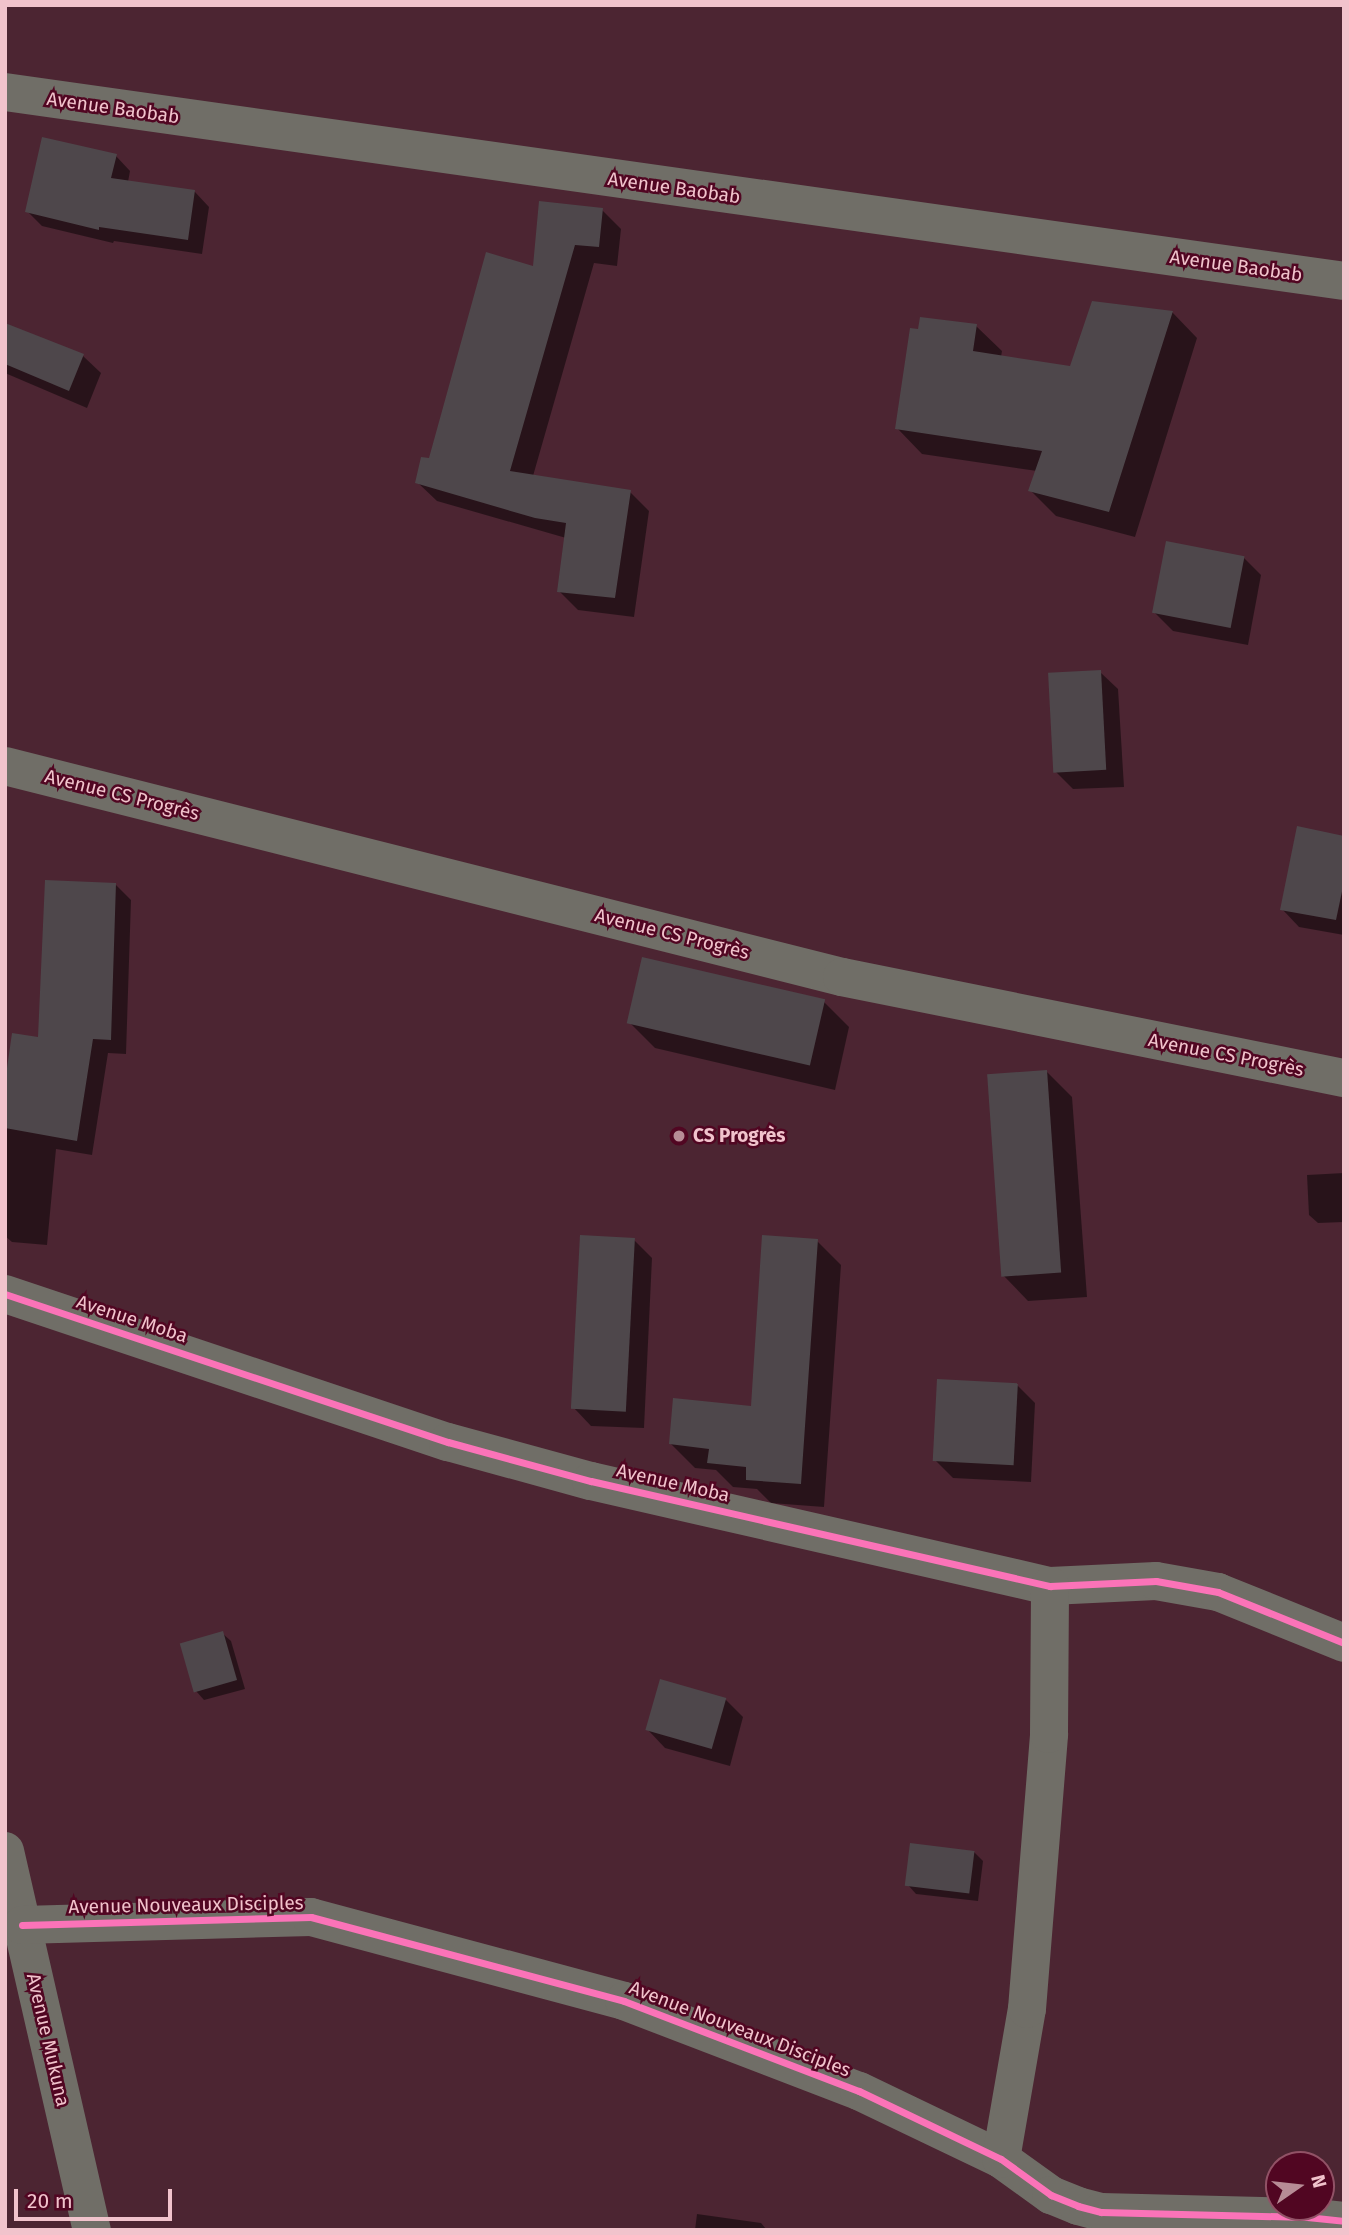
<!DOCTYPE html>
<meta charset="utf-8">
<style>
body{margin:0}
#map{position:relative;width:1349px;height:2235px;overflow:hidden;background:#4c2532;font-family:"Fira Sans",sans-serif}
div>[style]{position:absolute}
[style*='--x']{left:calc(var(--x)*1px);top:calc(var(--y)*1px);width:calc(var(--w)*1px);rotate:calc(var(--a)*1deg)}
.shadow>*{inset:0;background:#0007}
.building>*{inset:0;background:#4e474b;transform-origin:0 0}
.minor>*{height:38px;margin:-19px;padding:0 19px;transform-origin:19px;border-radius:19px;background:#706e67}
.cycleway>*{height:7px;margin:-3.5px;padding:0 3.5px;transform-origin:3.5px;border-radius:3.5px;background:#fb73b8}
.dots>*{width:19px;height:19px;translate:-50% -50%;box-sizing:border-box;border:4px solid #510622;border-radius:50%}
span{translate:-50% -50%;white-space:nowrap;text-align:center;line-height:1.15;-webkit-text-stroke:5px #510622;paint-order:stroke}
.street-label{font-size:19px;color:#f1c3cc}
.poi-label{font-size:19px;color:#f1c3cc;font-weight:700}
.left{translate:0 -50%;text-align:left}
.frame{position:absolute;inset:0;border:7px solid #f1c3cc;pointer-events:none}
.north{position:absolute;left:1265px;top:2151px;width:70px;height:70px;box-sizing:border-box;background:#510622;border:2px solid #915266;border-radius:50%;rotate:76deg;font-size:19px;font-weight:700;line-height:28px;text-align:center;color:#f1c3cc}
.north::after{content:'';display:block;margin:auto;width:24px;height:32px;background:#b78c96;clip-path:polygon(50% 0,100% 100%,50% 72%,0 100%)}
.scale{position:absolute;left:14px;top:2189px;width:158px;height:32px;box-sizing:border-box;border:4px solid #f1c3cc;border-top:0;padding-left:9px;font-size:21px;line-height:24px;white-space:nowrap;color:#f1c3cc;-webkit-text-stroke:5px #510622;paint-order:stroke}
</style>
<div id="map">
<div class="shadow">
<div style="clip-path:polygon(116px 156px,130px 171px,128px 182px,195px 192px,209px 207px,202px 254px,114px 241px,113px 243px,42px 226px,27px 211px)"></div>
<div style="clip-path:polygon(602px 210px,621px 229px,617px 266px,594px 263px,533px 476px,630px 492px,649px 511px,634px 617px,578px 610px,559px 591px,566px 538px,437px 501px,417px 482px,534px 268px)"></div>
<div style="clip-path:polygon(1172px 312px,1197px 338px,1135px 537px,1056px 516px,1030px 490px,1037px 471px,922px 454px,897px 428px,976px 326px,1002px 351px,1001px 357px,1071px 368px)"></div>
<div style="clip-path:polygon(5px 325px,83px 356px,101px 373px,87px 408px,5px 373px)"></div>
<div style="clip-path:polygon(1244px 558px,1261px 575px,1248px 645px,1173px 631px,1155px 613px)"></div>
<div style="clip-path:polygon(1100px 672px,1118px 689px,1124px 787px,1073px 789px,1056px 772px)"></div>
<div style="clip-path:polygon(1344px 838px,1344px 935px,1299px 927px,1282px 909px)"></div>
<div style="clip-path:polygon(116px 885px,131px 900px,126px 1054px,108px 1053px,92px 1155px,56px 1149px,47px 1245px,12px 1242px,5px 1236px,5px 1087px,40px 1039px)"></div>
<div style="clip-path:polygon(824px 1002px,849px 1027px,835px 1090px,655px 1048px,629px 1022px)"></div>
<div style="clip-path:polygon(1047px 1072px,1072px 1097px,1087px 1297px,1028px 1301px,1003px 1275px)"></div>
<div style="clip-path:polygon(1344px 1173px,1344px 1222px,1318px 1223px,1309px 1215px,1307px 1175px)"></div>
<div style="clip-path:polygon(634px 1240px,652px 1258px,644px 1428px,591px 1426px,574px 1408px)"></div>
<div style="clip-path:polygon(817px 1241px,841px 1265px,824px 1507px,771px 1503px,757px 1489px,733px 1487px,716px 1470px,695px 1468px,671px 1444px,752px 1408px)"></div>
<div style="clip-path:polygon(1017px 1385px,1035px 1403px,1031px 1482px,953px 1478px,935px 1460px)"></div>
<div style="clip-path:polygon(222px 1633px,231px 1641px,245px 1689px,204px 1700px,196px 1691px)"></div>
<div style="clip-path:polygon(725px 1699px,743px 1717px,730px 1766px,665px 1748px,648px 1730px)"></div>
<div style="clip-path:polygon(974px 1852px,983px 1861px,978px 1901px,916px 1894px,908px 1885px)"></div>
<div style="clip-path:polygon(697px 2214px,761px 2223px,767px 2230px,695px 2230px)"></div>
</div>
<div class="building">
<div style="clip-path:polygon(42px 137px,117px 154px,111px 178px,195px 190px,188px 240px,99px 227px,99px 230px,25px 212px)"></div>
<div style="clip-path:polygon(539px 201px,603px 208px,599px 247px,575px 245px,510px 471px,631px 490px,615px 598px,557px 592px,566px 523px,535px 518px,415px 483px,421px 457px,429px 458px,486px 252px,533px 266px)"></div>
<div style="clip-path:polygon(1092px 301px,1173px 311px,1109px 512px,1028px 491px,1042px 451px,895px 429px,910px 328px,918px 329px,920px 317px,977px 324px,973px 351px,1070px 366px)"></div>
<div style="clip-path:polygon(5px 323px,84px 354px,69px 391px,5px 364px)"></div>
<div style="left:1166px;top:541px;width:80px;height:73px;rotate:11deg"></div>
<div style="left:1101px;top:670px;width:100px;height:53px;rotate:87deg"></div>
<div style="clip-path:polygon(1297px 826px,1344px 836px,1344px 882px,1336px 920px,1280px 910px)"></div>
<div style="clip-path:polygon(45px 880px,116px 883px,111px 1040px,93px 1039px,77px 1141px,5px 1128px,5px 1082px,12px 1033px,38px 1037px)"></div>
<div style="left:642px;top:957px;width:188px;height:68px;rotate:13deg"></div>
<div style="left:1047px;top:1070px;width:203px;height:60px;rotate:86deg"></div>
<div style="left:580px;top:1235px;width:55px;height:174px;rotate:3deg"></div>
<div style="clip-path:polygon(762px 1235px,818px 1239px,801px 1484px,746px 1480px,746px 1467px,707px 1463px,709px 1449px,669px 1444px,673px 1398px,751px 1406px)"></div>
<div style="left:937px;top:1379px;width:81px;height:82px;rotate:3deg"></div>
<div style="left:223px;top:1631px;width:51px;height:45px;rotate:74deg"></div>
<div style="left:660px;top:1679px;width:69px;height:53px;rotate:16deg"></div>
<div style="left:910px;top:1843px;width:65px;height:43px;rotate:7deg"></div>
</div>
<div class="minor">
<div style="--x:5;--y:92;--w:1352;--a:8.03"></div>
<div style="--x:5;--y:766;--w:863;--a:14.15"></div>
<div style="--x:842;--y:977;--w:512;--a:11.38"></div>
<div style="--x:5;--y:1294;--w:467;--a:18.5"></div>
<div style="--x:448;--y:1442;--w:148;--a:15.3"></div>
<div style="--x:591;--y:1481;--w:471;--a:12.9"></div>
<div style="--x:1050;--y:1586;--w:106;--a:-2.7"></div>
<div style="--x:1156;--y:1581;--w:63;--a:10.1"></div>
<div style="--x:1218;--y:1592;--w:136;--a:22"></div>
<div style="--x:5;--y:1851;--w:389;--a:77.1"></div>
<div style="--x:22;--y:1925;--w:289;--a:-1.6"></div>
<div style="--x:311;--y:1917;--w:324;--a:15"></div>
<div style="--x:624;--y:2001;--w:252;--a:21"></div>
<div style="--x:859;--y:2091;--w:157;--a:25.6"></div>
<div style="--x:1001;--y:2159;--w:62;--a:35.8"></div>
<div style="--x:1051;--y:2195;--w:29;--a:22"></div>
<div style="--x:1078;--y:2206;--w:24;--a:15"></div>
<div style="--x:1101;--y:2212;--w:206;--a:1.4"></div>
<div style="--x:1307;--y:2217;--w:37;--a:6"></div>
<div style="--x:1001;--y:2159;--w:152;--a:-80.2"></div>
<div style="--x:1027;--y:2009;--w:276;--a:-85.4"></div>
<div style="--x:1049;--y:1734;--w:148;--a:-89.6"></div>
</div>
<div class="cycleway">
<div style="--x:5;--y:1294;--w:467;--a:18.5"></div>
<div style="--x:448;--y:1442;--w:148;--a:15.3"></div>
<div style="--x:591;--y:1481;--w:471;--a:12.9"></div>
<div style="--x:1050;--y:1586;--w:106;--a:-2.7"></div>
<div style="--x:1156;--y:1581;--w:63;--a:10.1"></div>
<div style="--x:1218;--y:1592;--w:136;--a:22"></div>
<div style="--x:22;--y:1925;--w:289;--a:-1.6"></div>
<div style="--x:311;--y:1917;--w:324;--a:15"></div>
<div style="--x:624;--y:2001;--w:252;--a:21"></div>
<div style="--x:859;--y:2091;--w:157;--a:25.6"></div>
<div style="--x:1001;--y:2159;--w:62;--a:35.8"></div>
<div style="--x:1051;--y:2195;--w:29;--a:22"></div>
<div style="--x:1078;--y:2206;--w:24;--a:15"></div>
<div style="--x:1101;--y:2212;--w:206;--a:1.4"></div>
<div style="--x:1307;--y:2217;--w:37;--a:6"></div>
</div>
<div class="dots">
<div style="left:679px;top:1136px;background:#b78c96"></div>
</div>
<div class="street-label">
<span style="left:113px;top:108px;rotate:8deg">Avenue Baobab</span>
<span style="left:674px;top:188px;rotate:8deg">Avenue Baobab</span>
<span style="left:1236px;top:266px;rotate:8deg">Avenue Baobab</span>
<span style="left:122px;top:795px;rotate:14deg">Avenue CS Progrès</span>
<span style="left:672px;top:934px;rotate:14deg">Avenue CS Progrès</span>
<span style="left:1226px;top:1055px;rotate:11deg">Avenue CS Progrès</span>
<span style="left:132px;top:1319px;rotate:18deg">Avenue Moba</span>
<span style="left:673px;top:1483px;rotate:13deg">Avenue Moba</span>
<span style="left:186px;top:1905px;rotate:-1deg">Avenue Nouveaux Disciples</span>
<span style="left:740px;top:2029px;rotate:21deg">Avenue Nouveaux Disciples</span>
<span style="left:48px;top:2040px;rotate:77deg">Avenue Mukuna</span>
</div>
<div class="poi-label">
<span class="left" style="left:693px;top:1136px">CS Progrès</span>
</div>
<div class="frame"></div>
<div class="north">N</div>
<div class="scale">20 m</div>
</div>
